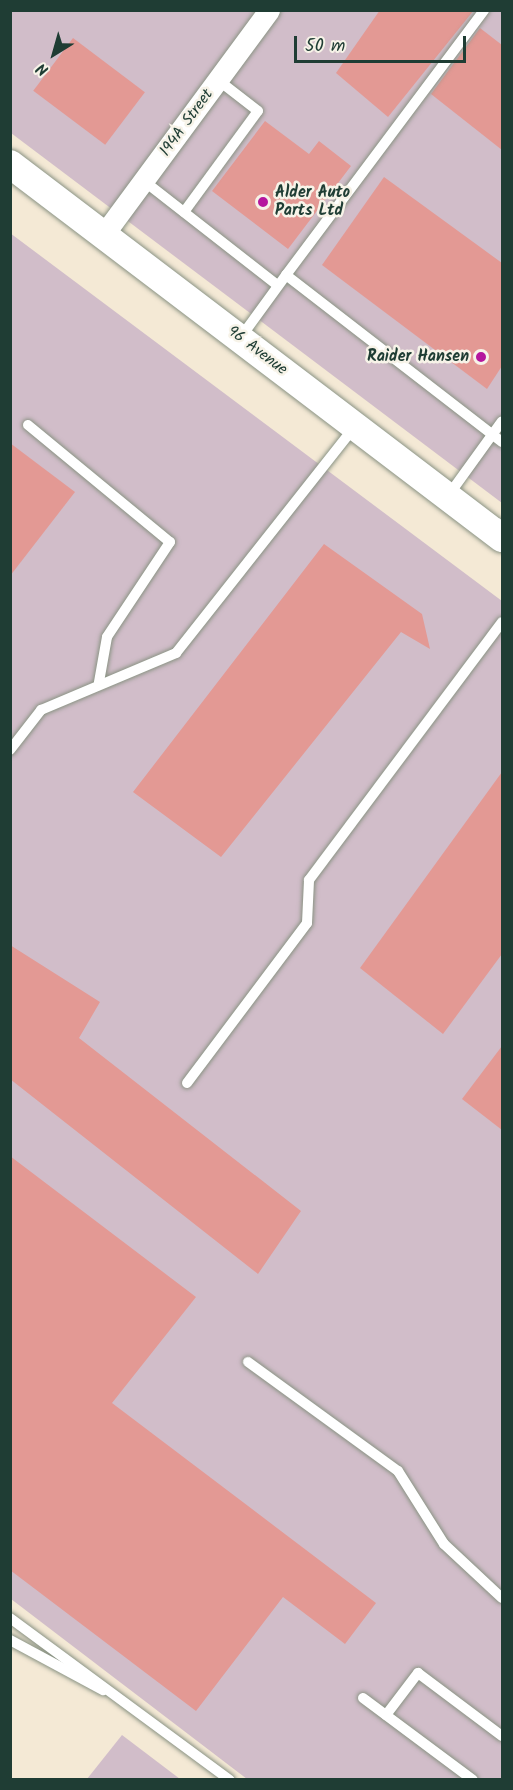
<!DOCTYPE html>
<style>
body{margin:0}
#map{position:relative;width:513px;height:1790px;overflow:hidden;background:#f4e9d5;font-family:Kalam,sans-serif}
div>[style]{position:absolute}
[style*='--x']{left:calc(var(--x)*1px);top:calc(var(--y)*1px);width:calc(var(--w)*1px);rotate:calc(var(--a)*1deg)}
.industrial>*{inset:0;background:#d1bdc9}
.building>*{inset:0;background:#e39994;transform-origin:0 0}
.roads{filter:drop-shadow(0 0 2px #8a9384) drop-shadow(0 0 2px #8a9384)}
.lane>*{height:10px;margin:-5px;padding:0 5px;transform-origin:5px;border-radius:5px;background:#fff}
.street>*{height:21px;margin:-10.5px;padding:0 10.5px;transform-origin:10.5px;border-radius:10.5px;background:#fff}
.secondary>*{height:28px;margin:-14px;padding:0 14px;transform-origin:14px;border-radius:14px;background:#fff}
.dots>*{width:16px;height:16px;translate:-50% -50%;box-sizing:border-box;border:3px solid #f7f3e8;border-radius:50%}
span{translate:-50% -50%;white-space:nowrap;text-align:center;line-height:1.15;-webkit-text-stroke:5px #f7f3e8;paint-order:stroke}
.street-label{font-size:16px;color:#1f3d34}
.poi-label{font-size:16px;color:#1f3d34;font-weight:700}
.left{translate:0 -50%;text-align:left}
.right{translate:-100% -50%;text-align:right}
.frame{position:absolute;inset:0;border:12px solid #1f3d34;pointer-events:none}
.north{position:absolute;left:24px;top:24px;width:60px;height:60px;-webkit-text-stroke:4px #f7f3e8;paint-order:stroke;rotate:217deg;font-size:16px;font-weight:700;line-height:24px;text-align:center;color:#1f3d34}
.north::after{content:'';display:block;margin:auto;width:21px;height:27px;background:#1f3d34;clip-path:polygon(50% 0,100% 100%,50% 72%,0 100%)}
.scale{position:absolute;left:294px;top:36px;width:172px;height:27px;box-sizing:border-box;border:3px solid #1f3d34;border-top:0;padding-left:8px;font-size:18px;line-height:21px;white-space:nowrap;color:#1f3d34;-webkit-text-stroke:4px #f7f3e8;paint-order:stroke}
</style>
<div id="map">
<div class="industrial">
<div style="clip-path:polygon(10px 11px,502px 11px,502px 503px,11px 133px)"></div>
<div style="clip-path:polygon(10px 233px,502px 601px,502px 1779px,247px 1779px,11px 1599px)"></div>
<div style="clip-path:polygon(122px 1735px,180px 1779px,87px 1779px)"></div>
</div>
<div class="building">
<div style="clip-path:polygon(380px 10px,474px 10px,388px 117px,336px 73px)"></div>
<div style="clip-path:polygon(480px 28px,502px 45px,502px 150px,431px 94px)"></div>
<div style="left:73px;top:38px;width:90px;height:66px;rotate:37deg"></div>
<div style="clip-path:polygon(265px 121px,309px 154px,319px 141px,351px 166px,288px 249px,212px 191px)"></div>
<div style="clip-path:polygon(384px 177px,502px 263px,502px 366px,487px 389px,322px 265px)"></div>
<div style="clip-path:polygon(10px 443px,75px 492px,10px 576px)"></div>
<div style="clip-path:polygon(324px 544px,422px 614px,430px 649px,401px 632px,221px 857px,133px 792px)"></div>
<div style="clip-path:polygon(502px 772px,502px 954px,443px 1034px,360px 968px)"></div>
<div style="clip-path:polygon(10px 945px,100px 1002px,79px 1038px,301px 1211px,258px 1274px,10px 1079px)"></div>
<div style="clip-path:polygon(502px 1046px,502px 1130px,462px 1099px)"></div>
<div style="clip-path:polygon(10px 1156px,196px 1297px,112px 1403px,376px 1603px,345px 1644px,283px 1597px,196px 1711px,10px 1570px)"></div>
</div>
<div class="roads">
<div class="lane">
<div style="--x:144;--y:181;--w:169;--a:38"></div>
<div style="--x:184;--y:212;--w:125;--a:-53.8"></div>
<div style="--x:258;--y:111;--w:51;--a:-142.2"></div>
<div style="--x:286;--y:275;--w:331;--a:-53.2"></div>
<div style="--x:241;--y:337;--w:77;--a:-54"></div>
<div style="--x:286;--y:275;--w:273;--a:37.7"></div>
<div style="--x:28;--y:425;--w:184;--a:39.5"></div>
<div style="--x:170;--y:542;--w:114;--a:123.6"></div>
<div style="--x:107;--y:637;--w:46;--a:100.1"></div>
<div style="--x:448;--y:496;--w:92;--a:-54.2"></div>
<div style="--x:10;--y:750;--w:51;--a:-52.2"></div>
<div style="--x:41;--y:710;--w:147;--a:-22.9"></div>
<div style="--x:176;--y:653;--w:289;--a:-51.7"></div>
<div style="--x:187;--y:1083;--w:200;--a:-53.1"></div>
<div style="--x:307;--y:923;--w:43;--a:-87.3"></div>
<div style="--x:309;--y:880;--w:322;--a:-53.2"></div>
<div style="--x:248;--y:1362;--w:185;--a:36"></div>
<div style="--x:398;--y:1471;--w:86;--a:57.8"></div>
<div style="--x:444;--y:1544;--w:79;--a:43"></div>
<div style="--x:10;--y:1618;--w:273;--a:36.4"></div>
<div style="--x:10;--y:1640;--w:106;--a:28.3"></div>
<div style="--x:363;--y:1698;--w:137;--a:36.7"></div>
<div style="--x:386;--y:1715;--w:53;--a:-52.7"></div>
<div style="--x:418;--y:1673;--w:105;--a:36.9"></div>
</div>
<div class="street">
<div style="--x:104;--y:234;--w:278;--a:-53.6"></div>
</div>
<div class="secondary">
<div style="--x:10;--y:164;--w:618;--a:37.24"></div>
</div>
</div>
<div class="dots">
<div style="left:263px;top:202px;background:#b5179e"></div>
<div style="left:481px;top:357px;background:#b5179e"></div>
</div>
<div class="street-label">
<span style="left:187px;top:123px;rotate:-54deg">194A Street</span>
<span style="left:257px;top:351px;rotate:37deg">96 Avenue</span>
</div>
<div class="poi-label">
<span class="left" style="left:275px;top:202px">Alder Auto<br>Parts Ltd</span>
<span class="right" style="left:469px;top:357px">Raider Hansen</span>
</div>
<div class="frame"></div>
<div class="north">N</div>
<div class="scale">50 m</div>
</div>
